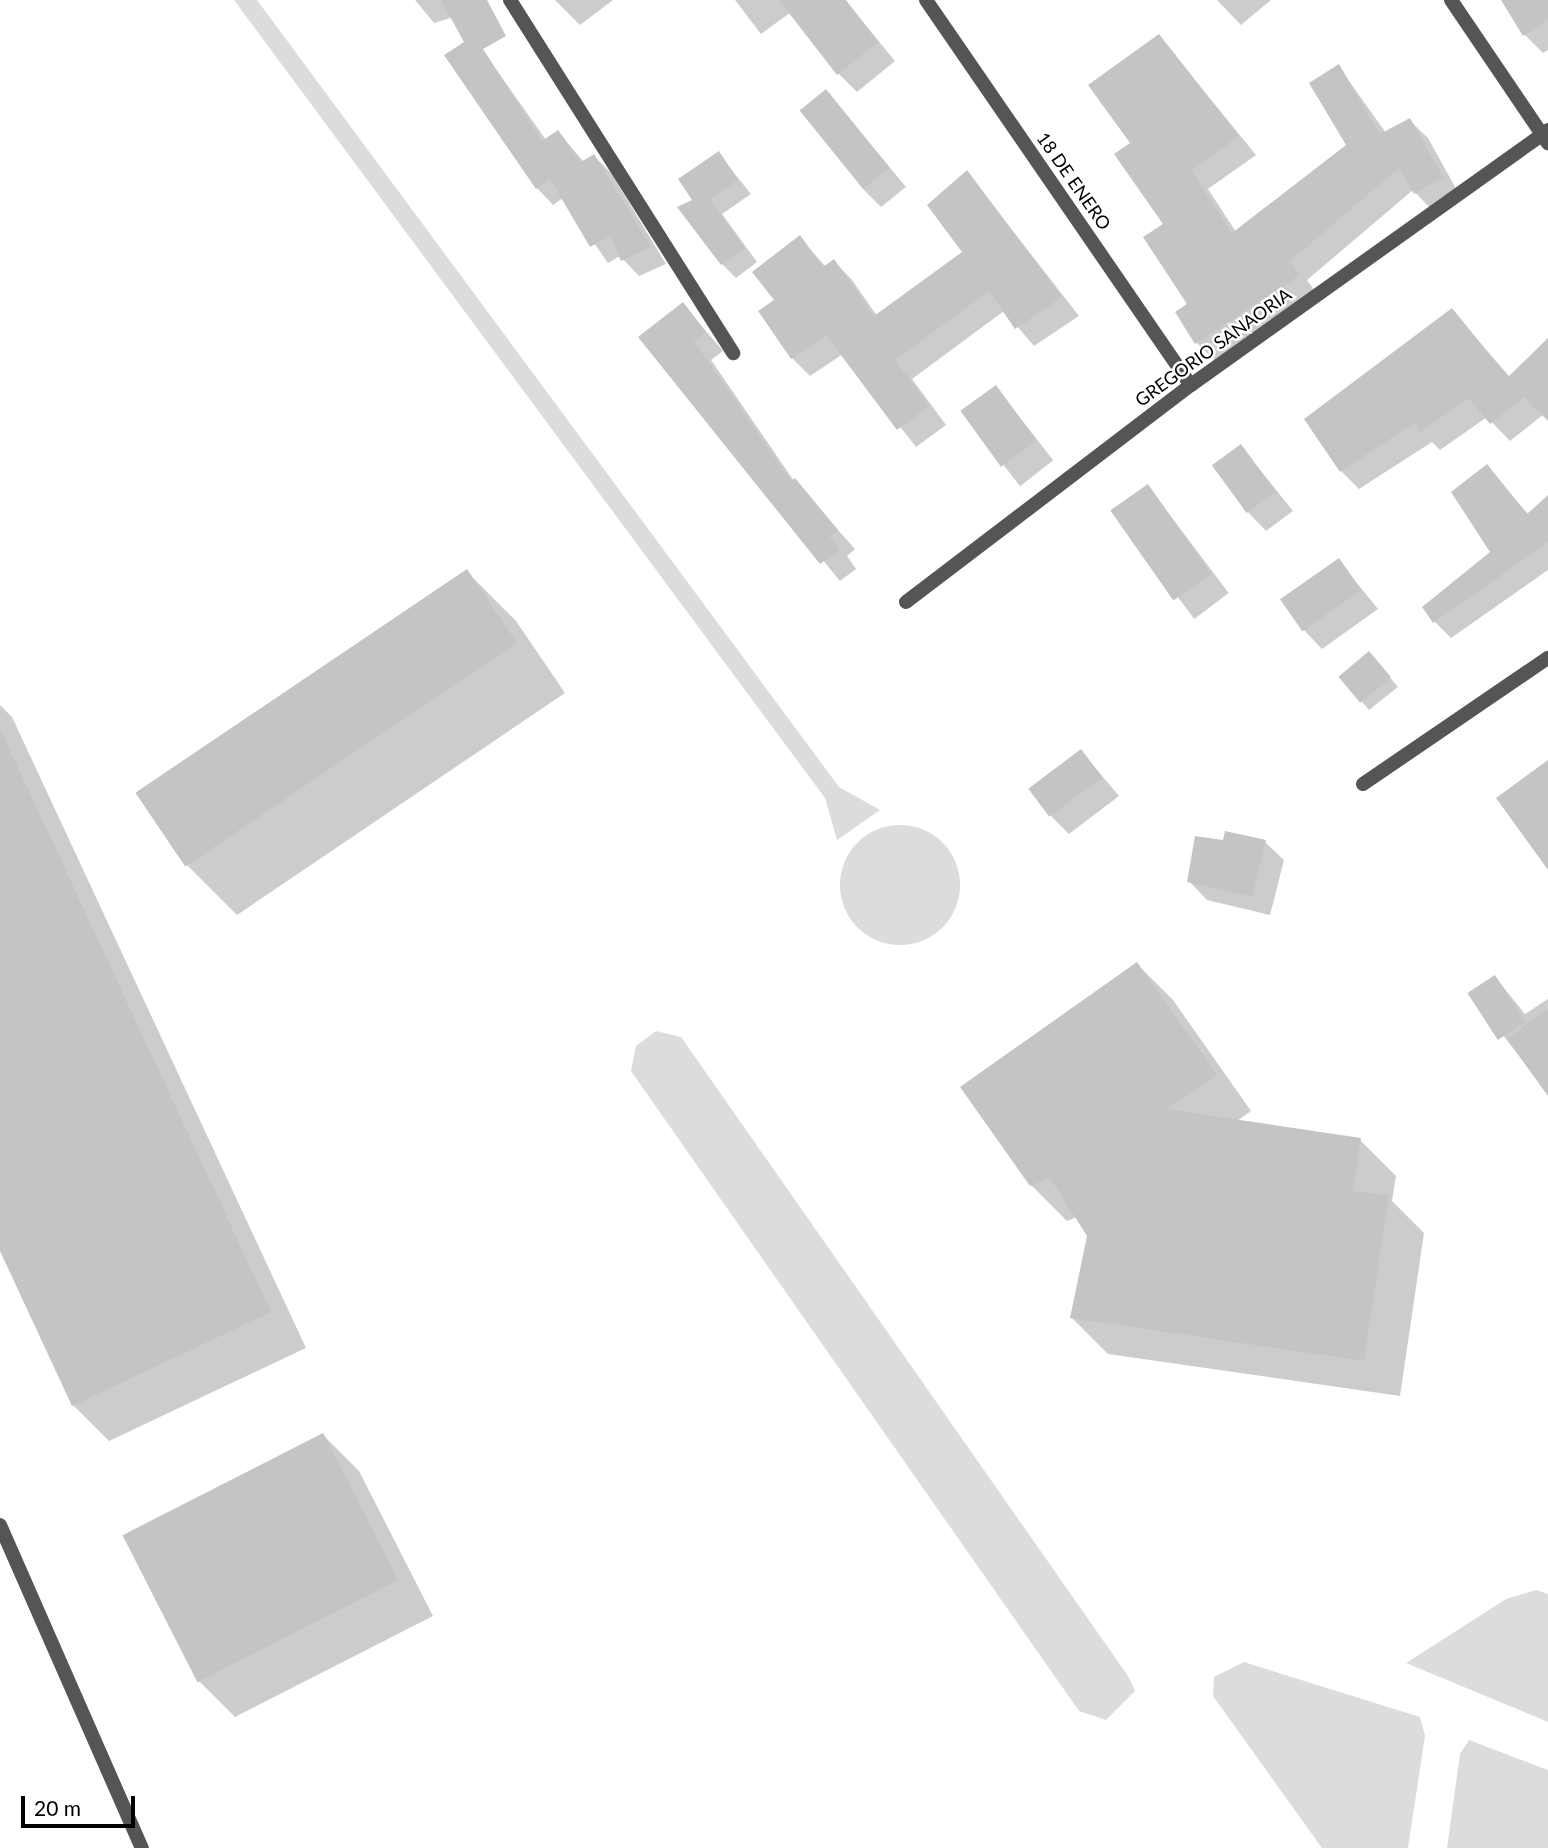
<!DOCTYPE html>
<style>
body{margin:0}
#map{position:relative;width:1548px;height:1848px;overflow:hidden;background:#fff;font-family:Lato,sans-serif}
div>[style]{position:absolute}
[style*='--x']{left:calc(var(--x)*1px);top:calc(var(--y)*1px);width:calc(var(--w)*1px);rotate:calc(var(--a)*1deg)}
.green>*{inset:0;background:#dcdcdc}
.round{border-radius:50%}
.shadow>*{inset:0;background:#0003;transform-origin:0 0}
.building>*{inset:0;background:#c4c4c4;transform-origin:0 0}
.lane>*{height:14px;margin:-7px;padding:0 7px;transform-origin:7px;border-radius:7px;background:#555}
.street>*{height:14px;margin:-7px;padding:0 7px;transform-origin:7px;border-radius:7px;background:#555}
span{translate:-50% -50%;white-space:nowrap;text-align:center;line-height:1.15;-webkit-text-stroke:5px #fff;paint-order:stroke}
.street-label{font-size:18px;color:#000}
.scale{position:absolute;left:21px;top:1796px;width:114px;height:32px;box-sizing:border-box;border:4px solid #000;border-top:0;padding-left:9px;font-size:21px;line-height:24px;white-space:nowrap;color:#000;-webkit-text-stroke:5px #fff;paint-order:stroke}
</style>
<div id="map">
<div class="green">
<div style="clip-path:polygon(234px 0,257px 0,839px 787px,880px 810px,837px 840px,825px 798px)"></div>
<div class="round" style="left:840px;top:825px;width:120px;height:120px"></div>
<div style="clip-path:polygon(656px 1031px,681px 1037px,1128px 1676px,1135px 1691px,1106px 1720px,1079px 1711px,631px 1071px,636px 1046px)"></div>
<div style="clip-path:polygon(1536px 1590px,1548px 1594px,1548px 1722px,1406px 1663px,1506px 1599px)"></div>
<div style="clip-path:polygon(1244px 1662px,1420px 1717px,1425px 1736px,1408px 1848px,1322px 1848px,1213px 1696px,1214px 1677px)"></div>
<div style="clip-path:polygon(1469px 1740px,1548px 1770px,1548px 1848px,1447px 1848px,1460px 1754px)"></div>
</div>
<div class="shadow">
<div style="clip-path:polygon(415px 0,474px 0,477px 10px,434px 23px)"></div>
<div style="clip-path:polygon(555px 0,613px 0,580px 25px)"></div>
<div style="clip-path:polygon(735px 0,792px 0,798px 7px,761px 34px)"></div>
<div style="clip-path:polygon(829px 0,845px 0,895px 61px,857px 92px,839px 74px)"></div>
<div style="clip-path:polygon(1217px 0,1271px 0,1241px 25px)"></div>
<div style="clip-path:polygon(1503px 0,1548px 0,1548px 50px,1543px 53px,1525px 35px)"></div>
<div style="clip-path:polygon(1159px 36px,1256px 155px,1208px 189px,1236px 232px,1349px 146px,1339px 67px,1386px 133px,1409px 120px,1428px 138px,1460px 196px,1433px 211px,1413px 190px,1307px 280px,1317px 294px,1215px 361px,1197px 343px,1165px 224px,1132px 144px)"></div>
<div style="clip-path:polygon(474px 38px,546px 140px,558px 132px,584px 162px,594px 156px,611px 173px,666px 264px,639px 276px,620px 256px,608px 263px,563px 198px,553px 205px,537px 188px)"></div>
<div style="clip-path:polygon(826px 91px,906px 187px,881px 207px,863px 189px)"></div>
<div style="clip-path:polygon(718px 153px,751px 194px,722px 214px,757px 262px,736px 278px,722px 264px,695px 201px)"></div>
<div style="clip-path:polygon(967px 172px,1079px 316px,1034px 346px,1004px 311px,912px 379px,946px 425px,916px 447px,843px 354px,810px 376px,792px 358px,776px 301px,800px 238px,826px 267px,834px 261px,852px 280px,877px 316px,964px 252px)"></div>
<div style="clip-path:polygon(683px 304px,723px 351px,711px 360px,794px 481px,855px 549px,847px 556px,856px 569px,840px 581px,640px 337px)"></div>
<div style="clip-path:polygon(1452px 311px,1510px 377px,1548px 340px,1548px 418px,1544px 414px,1510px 441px,1487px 417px,1440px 450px,1432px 442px,1359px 489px,1341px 471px)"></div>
<div style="left:996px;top:387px;width:93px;height:42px;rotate:52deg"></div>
<div style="clip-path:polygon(1241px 446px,1293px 511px,1266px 531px,1248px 512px)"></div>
<div style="clip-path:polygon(1486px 466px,1529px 515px,1548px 497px,1548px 570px,1451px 638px,1434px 621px,1492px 552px)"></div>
<div style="left:1148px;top:486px;width:134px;height:43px;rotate:53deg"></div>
<div style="clip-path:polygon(1339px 561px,1378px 609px,1322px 649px,1304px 630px)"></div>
<div style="clip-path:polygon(466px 571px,516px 621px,565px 693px,237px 915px,187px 865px,138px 793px)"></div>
<div style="clip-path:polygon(1377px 662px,1398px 687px,1369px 710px,1340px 676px)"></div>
<div style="clip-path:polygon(0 705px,12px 717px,306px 1348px,109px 1441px,73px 1405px,0 1247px)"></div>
<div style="clip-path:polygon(1081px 751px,1119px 796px,1069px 834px,1051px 816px)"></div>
<div style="clip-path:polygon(1224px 842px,1265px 842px,1284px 860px,1270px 915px,1207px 900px,1189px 881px)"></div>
<div style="clip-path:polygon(1137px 964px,1173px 1000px,1251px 1111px,1237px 1121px,1360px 1140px,1396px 1176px,1392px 1201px,1424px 1233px,1400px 1396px,1108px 1354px,1072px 1318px,1089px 1236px,1077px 1217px,1067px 1221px,1031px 1185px)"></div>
<div style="clip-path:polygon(1495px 977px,1525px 1014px,1548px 999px,1548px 1093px,1471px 994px)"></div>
<div style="clip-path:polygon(323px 1435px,359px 1471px,433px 1616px,235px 1717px,199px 1681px)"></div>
</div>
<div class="building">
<div style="clip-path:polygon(441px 0,487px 0,506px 36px,483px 49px,542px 141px,558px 130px,581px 162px,594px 154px,651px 247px,621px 261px,610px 236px,590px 247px,550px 179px,536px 189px,444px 55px,464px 42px)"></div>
<div style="clip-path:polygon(779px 0,846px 0,878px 42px,837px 75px)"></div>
<div style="clip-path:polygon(1501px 0,1548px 0,1548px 20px,1523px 36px)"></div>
<div style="clip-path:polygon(1159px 34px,1239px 136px,1191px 170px,1232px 233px,1346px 145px,1309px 83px,1339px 64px,1380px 134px,1410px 118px,1443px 177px,1414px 194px,1399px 168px,1290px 261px,1300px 275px,1195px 344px,1175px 312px,1187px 304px,1143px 237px,1163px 224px,1114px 154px,1130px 143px,1088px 85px)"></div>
<div style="left:826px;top:89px;width:101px;height:34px;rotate:51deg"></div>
<div style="clip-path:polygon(719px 151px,738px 180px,710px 199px,745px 248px,721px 265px,677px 207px,692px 200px,678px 179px)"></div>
<div style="clip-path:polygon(967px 170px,1062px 297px,1015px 329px,989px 291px,895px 360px,929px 406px,897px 430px,826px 335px,791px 359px,758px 311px,774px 300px,752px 272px,800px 235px,823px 267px,834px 259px,874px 316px,962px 252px,927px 205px)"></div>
<div style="clip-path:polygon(683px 302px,706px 332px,694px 341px,791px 481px,795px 478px,838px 530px,830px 537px,839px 550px,820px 564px,638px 337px)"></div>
<div style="clip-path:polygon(1452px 308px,1508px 377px,1548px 338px,1548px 421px,1524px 397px,1490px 424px,1469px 398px,1420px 432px,1414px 423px,1340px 472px,1304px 419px)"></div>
<div style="left:996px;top:385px;width:69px;height:44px;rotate:54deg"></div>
<div style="left:1241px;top:444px;width:59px;height:36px;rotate:54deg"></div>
<div style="clip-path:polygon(1487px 464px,1527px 514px,1548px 495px,1548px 542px,1433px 623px,1422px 607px,1490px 552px,1451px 492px)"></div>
<div style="left:1148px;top:484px;width:110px;height:46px;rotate:55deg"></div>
<div style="left:1339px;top:558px;width:39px;height:72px;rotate:55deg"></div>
<div style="left:467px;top:569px;width:89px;height:400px;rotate:56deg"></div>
<div style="left:1369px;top:651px;width:34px;height:40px;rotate:50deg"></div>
<div style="clip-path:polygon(0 729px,271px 1312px,72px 1406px,0 1251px)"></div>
<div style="left:1081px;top:749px;width:35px;height:66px;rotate:53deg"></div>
<div style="clip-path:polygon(1548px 760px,1548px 870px,1496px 798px)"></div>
<div style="clip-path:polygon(1225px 831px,1266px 840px,1252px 897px,1187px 882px,1195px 836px,1223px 840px)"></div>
<div style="clip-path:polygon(1137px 962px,1217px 1075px,1167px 1109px,1361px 1138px,1353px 1191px,1389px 1195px,1364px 1361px,1070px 1318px,1087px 1236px,1050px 1178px,1030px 1186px,960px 1087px)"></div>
<div style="left:1495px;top:975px;width:56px;height:33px;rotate:57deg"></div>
<div style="clip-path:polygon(1548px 1009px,1548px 1096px,1507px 1039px)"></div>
<div style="left:323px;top:1433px;width:165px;height:225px;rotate:63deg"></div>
</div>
<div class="lane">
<div style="--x:0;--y:1525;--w:353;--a:66.3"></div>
</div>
<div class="street">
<div style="--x:510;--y:0;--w:418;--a:57.7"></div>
<div style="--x:926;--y:0;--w:467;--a:55.5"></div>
<div style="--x:1451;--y:0;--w:173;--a:55.9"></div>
<div style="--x:906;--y:602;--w:358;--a:-37.3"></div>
<div style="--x:1191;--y:385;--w:439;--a:-35.5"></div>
<div style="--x:1363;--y:784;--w:224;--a:-34.3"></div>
</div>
<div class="street-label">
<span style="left:1074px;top:181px;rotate:55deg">18 DE ENERO</span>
<span style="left:1213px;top:347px;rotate:-36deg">GREGORIO SANAORIA</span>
</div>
<div class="scale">20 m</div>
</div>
